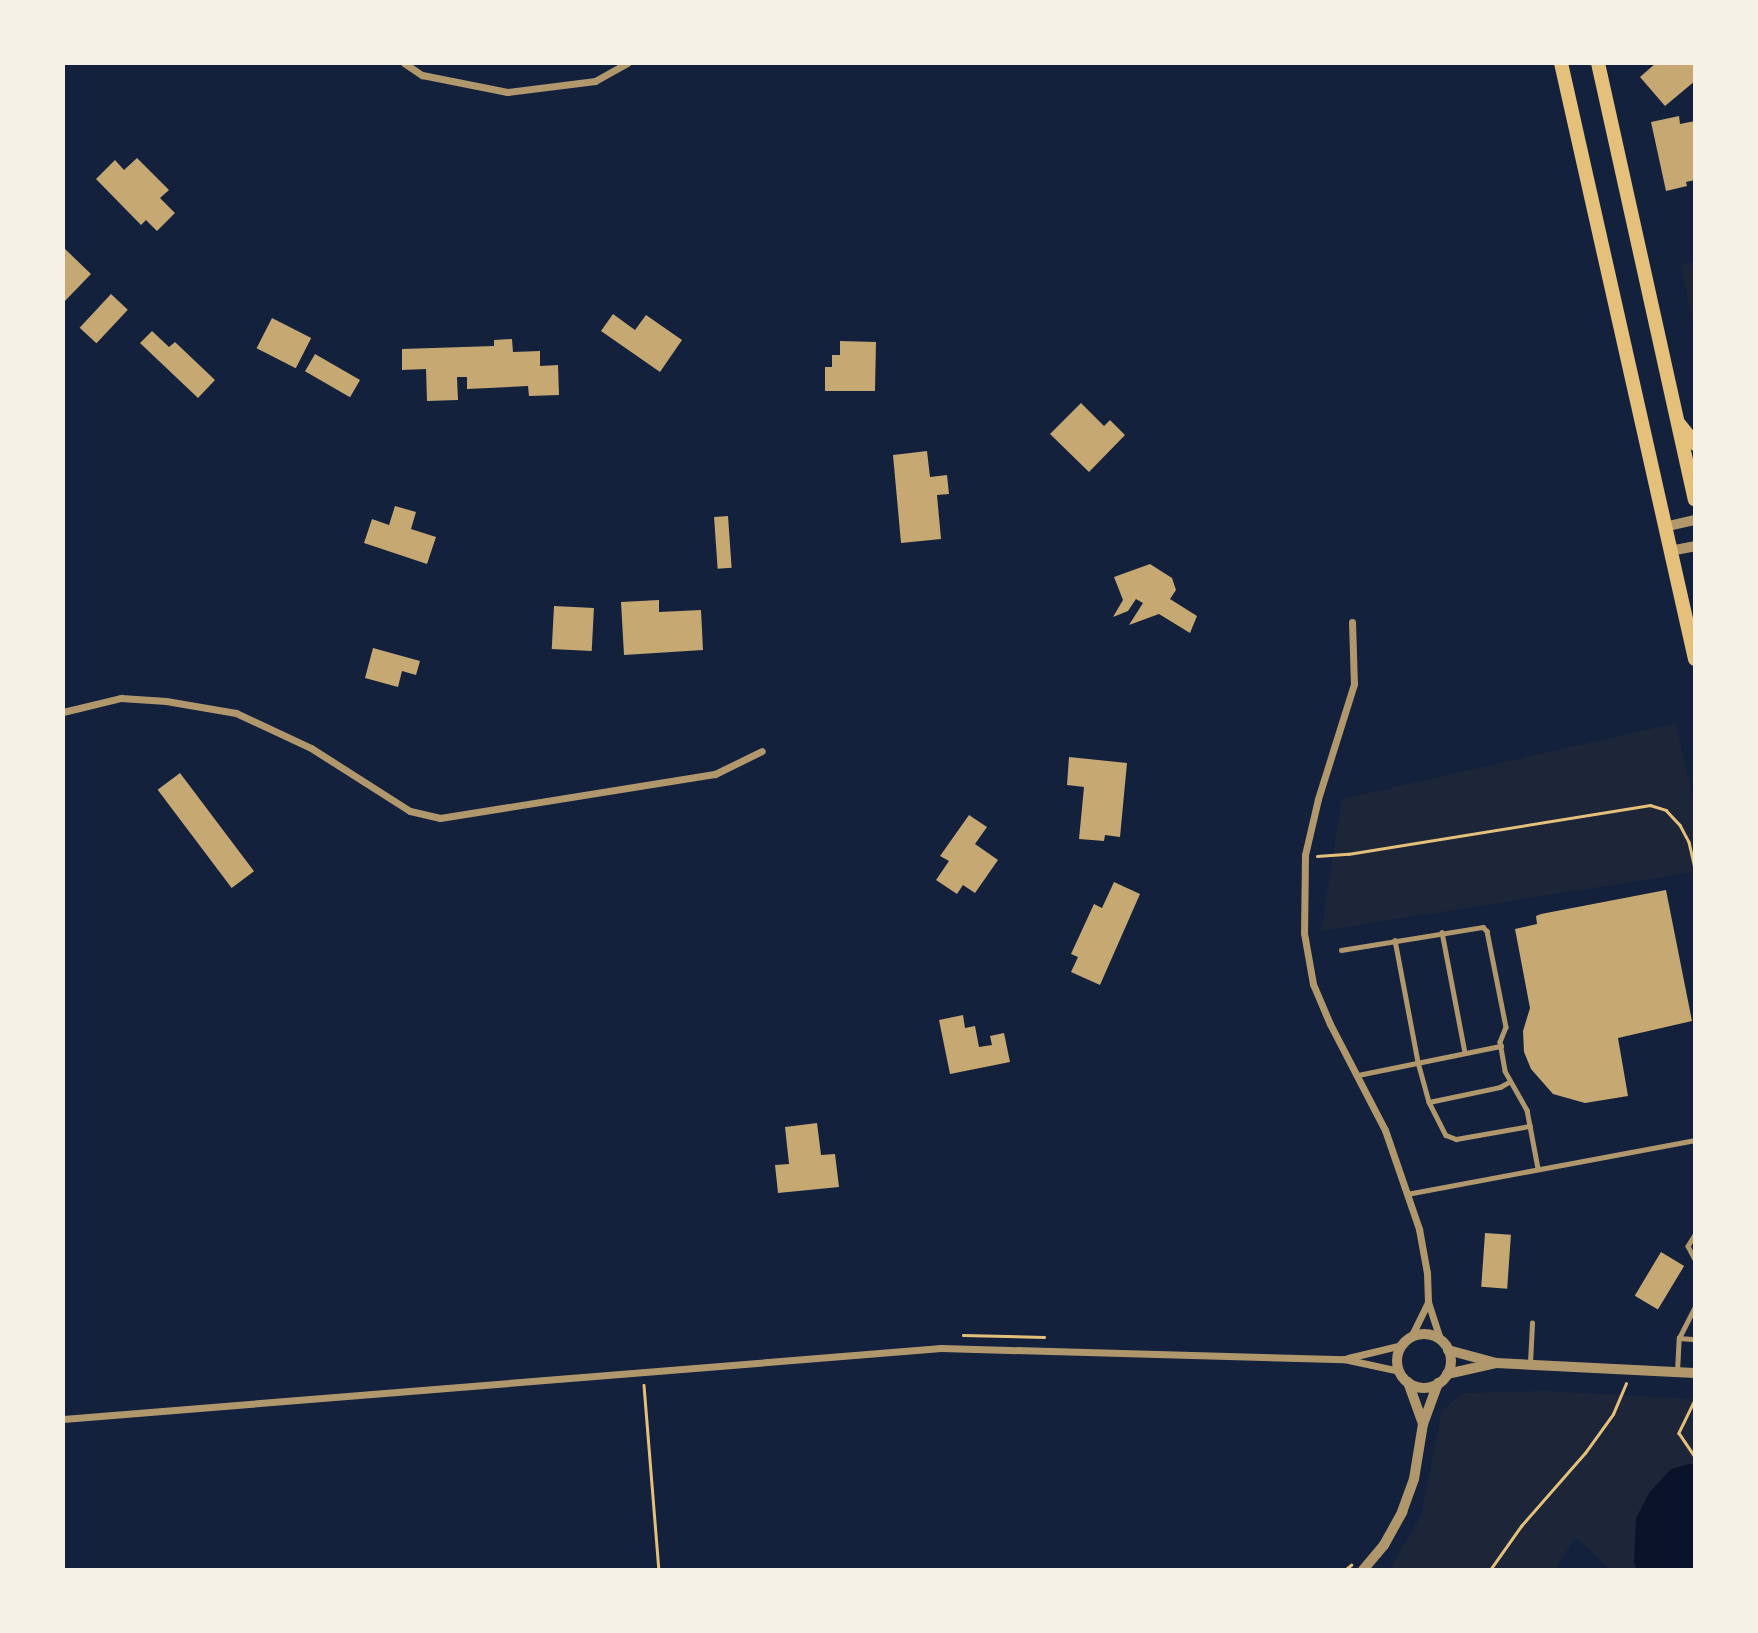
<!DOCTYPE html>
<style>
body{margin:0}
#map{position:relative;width:1758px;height:1633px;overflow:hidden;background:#14213d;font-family:"Archivo Narrow",sans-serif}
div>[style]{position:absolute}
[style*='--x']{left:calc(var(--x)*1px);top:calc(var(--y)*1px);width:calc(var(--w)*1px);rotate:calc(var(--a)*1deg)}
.green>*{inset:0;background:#1d2539}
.water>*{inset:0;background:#0b132b}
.building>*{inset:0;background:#c6a872;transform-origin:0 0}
.path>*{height:2.5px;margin:-1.25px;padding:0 1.25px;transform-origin:1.25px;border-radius:1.25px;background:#e5c07b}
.service>*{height:4.5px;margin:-2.25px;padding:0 2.25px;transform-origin:2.25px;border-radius:2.25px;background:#b1986c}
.minor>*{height:7px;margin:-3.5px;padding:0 3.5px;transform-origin:3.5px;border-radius:3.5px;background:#b1986c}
.tertiary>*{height:10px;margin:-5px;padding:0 5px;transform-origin:5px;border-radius:5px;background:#b1986c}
.tertiary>.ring{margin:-5px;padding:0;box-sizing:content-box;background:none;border:10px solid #b1986c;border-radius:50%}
.primary>*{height:14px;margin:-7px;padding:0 7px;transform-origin:7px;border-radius:7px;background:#e5c07b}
span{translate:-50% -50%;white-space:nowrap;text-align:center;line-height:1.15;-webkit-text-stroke:7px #f6f1e7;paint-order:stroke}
.frame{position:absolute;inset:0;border:65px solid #f6f1e7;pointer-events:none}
</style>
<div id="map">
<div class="green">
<div style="clip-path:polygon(1695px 262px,1695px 335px,1681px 264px)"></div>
<div style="clip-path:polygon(1676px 723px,1695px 810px,1695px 872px,1321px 931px,1342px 799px)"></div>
<div style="clip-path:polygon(1545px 1391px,1695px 1399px,1695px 1570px,1611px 1570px,1575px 1537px,1555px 1570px,1389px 1570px,1421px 1515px,1442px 1411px,1462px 1393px)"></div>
</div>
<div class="water">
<div style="clip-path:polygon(1689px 1464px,1695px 1464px,1695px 1570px,1637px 1570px,1634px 1563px,1636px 1518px,1649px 1493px,1671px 1469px)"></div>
</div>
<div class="building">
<div style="clip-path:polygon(1656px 63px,1695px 63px,1695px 81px,1665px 106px,1640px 77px)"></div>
<div style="clip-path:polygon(1679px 116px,1680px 124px,1695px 121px,1695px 180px,1686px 182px,1687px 186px,1666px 191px,1651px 122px)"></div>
<div style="clip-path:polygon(137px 158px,169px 190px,160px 198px,175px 213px,157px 231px,146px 220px,141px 225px,96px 179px,115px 160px,124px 170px)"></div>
<div style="clip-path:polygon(63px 247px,91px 274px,63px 303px)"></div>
<div style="left:111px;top:294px;width:23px;height:46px;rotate:43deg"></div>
<div style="clip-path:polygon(613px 314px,635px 330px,646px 315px,682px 340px,660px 372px,601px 331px)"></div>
<div style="left:272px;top:318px;width:44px;height:34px;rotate:27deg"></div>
<div style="clip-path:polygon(152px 331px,169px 347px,175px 342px,215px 380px,198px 398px,140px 343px)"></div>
<div style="clip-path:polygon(512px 339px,513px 352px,540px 351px,540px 366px,558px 365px,559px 395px,529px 396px,528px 386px,467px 389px,467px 377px,457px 377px,458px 400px,427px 401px,426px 369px,402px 370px,402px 349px,494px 346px,494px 340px)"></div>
<div style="clip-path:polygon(840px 341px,876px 342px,875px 391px,825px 391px,825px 367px,832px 367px,832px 355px,840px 355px)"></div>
<div style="left:315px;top:354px;width:52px;height:20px;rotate:30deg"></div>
<div style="clip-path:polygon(1081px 403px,1104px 426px,1110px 420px,1125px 435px,1089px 472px,1050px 434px)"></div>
<div style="clip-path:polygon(927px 451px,930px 477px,947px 475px,949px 494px,937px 495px,941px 539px,901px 543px,893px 455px)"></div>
<div style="clip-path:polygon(395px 506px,416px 512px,411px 529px,436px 537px,427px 564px,364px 543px,372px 519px,389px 525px)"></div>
<div style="left:728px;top:516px;width:52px;height:14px;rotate:86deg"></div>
<div style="clip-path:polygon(1150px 564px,1172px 578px,1176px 590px,1170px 599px,1197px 616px,1190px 633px,1159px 614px,1129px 625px,1143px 603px,1136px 599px,1128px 611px,1113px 617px,1123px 600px,1114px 577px)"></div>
<div style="clip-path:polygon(659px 600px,659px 612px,701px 610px,703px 650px,624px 655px,621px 602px)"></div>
<div style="left:554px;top:606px;width:40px;height:43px;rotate:3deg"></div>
<div style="clip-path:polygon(373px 648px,420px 661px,416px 675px,402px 671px,398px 687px,365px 678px)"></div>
<div style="clip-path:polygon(1069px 757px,1127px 763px,1120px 837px,1105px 835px,1104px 841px,1079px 839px,1084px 787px,1067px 785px)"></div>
<div style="left:180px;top:773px;width:123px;height:28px;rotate:53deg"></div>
<div style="clip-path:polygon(969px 815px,987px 827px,975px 844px,998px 860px,975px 893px,963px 885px,957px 894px,936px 880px,949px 861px,940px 856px)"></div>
<div style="clip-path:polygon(1114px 882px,1140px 894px,1100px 985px,1071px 972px,1078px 957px,1071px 954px,1094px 904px,1102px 908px)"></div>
<div style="clip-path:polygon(1666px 890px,1692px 1021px,1618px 1038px,1628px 1096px,1585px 1103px,1553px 1094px,1531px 1069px,1524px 1052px,1523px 1031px,1530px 1008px,1515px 929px,1537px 924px,1536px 916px,1541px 914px)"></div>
<div style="clip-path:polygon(963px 1015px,965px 1028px,975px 1026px,979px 1047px,992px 1045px,990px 1036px,1004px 1033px,1010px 1062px,950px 1074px,939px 1020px)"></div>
<div style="clip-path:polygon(817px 1123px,821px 1155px,835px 1154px,839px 1187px,778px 1193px,775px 1165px,789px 1164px,785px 1127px)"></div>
<div style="left:1485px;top:1233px;width:26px;height:54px;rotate:4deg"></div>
<div style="left:1661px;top:1252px;width:27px;height:51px;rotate:31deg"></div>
</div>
<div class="path">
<div style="--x:1317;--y:856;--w:31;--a:-4"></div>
<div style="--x:1348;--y:854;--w:306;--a:-9.2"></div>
<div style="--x:1650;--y:805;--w:17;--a:17"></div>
<div style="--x:1666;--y:810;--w:21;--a:47"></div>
<div style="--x:1680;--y:825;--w:19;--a:62"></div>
<div style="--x:1689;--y:842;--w:26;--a:77"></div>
<div style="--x:963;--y:1335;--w:81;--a:1.4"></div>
<div style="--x:644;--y:1385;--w:186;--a:85.4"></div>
<div style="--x:1695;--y:1400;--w:37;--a:116"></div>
<div style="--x:1679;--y:1433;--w:29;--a:56"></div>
<div style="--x:1345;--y:1570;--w:8;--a:-40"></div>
<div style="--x:1490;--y:1570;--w:54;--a:-54.8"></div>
<div style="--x:1521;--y:1526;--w:97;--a:-48.8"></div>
<div style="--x:1585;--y:1453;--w:48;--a:-54.3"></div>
<div style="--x:1613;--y:1414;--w:33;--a:-67"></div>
</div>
<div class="service">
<div style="--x:1442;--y:932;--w:123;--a:79.2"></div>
<div style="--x:1395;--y:940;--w:124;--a:79.3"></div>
<div style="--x:1418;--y:1062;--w:41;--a:74.6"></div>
<div style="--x:1429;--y:1102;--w:37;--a:63"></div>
<div style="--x:1446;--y:1135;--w:11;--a:22"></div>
<div style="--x:1456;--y:1139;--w:75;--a:-10"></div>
<div style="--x:1341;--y:950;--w:144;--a:-9.2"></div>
<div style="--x:1483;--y:927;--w:6;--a:45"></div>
<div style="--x:1487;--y:931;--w:98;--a:78.8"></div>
<div style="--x:1506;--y:1027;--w:16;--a:112"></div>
<div style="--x:1500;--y:1042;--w:29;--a:80"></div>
<div style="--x:1505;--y:1071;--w:45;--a:60.6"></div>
<div style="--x:1527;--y:1110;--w:59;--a:79.3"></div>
<div style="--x:1358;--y:1075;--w:146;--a:-11.5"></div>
<div style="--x:1429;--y:1102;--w:73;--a:-11.9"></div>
<div style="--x:1500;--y:1087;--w:10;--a:-29"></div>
<div style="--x:1407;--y:1194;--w:293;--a:-10.6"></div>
<div style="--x:1695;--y:1235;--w:13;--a:122"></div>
<div style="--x:1688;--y:1246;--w:15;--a:62"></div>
<div style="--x:1679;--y:1338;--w:16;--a:4"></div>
<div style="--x:1530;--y:1363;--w:40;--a:-87.1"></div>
<div style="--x:1677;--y:1371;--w:33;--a:-87"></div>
<div style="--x:1679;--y:1338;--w:36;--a:-63"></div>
</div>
<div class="minor">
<div style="--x:404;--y:63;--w:22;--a:34"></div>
<div style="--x:422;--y:75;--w:87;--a:11.3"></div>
<div style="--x:507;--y:92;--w:89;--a:-7.1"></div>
<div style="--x:595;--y:81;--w:37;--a:-29"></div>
<div style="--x:1352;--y:622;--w:62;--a:88.2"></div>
<div style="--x:1354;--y:684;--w:121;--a:107.4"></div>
<div style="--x:1318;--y:799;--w:57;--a:103.1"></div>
<div style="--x:1305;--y:855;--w:78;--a:90.7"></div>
<div style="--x:1304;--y:933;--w:52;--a:80"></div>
<div style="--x:1313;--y:984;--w:43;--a:67"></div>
<div style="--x:1330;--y:1024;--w:119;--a:62.6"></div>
<div style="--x:1385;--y:1130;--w:105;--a:71"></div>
<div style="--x:1419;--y:1229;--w:45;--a:79.7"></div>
<div style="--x:1427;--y:1273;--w:29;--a:88"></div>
<div style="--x:1428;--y:1302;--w:40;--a:72"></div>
<div style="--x:63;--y:712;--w:60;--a:-13.6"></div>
<div style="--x:121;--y:698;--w:45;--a:3.8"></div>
<div style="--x:166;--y:701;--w:71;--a:9.7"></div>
<div style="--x:236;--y:713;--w:83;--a:25"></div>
<div style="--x:311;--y:748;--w:117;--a:32.5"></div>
<div style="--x:410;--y:811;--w:31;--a:13"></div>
<div style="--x:440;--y:818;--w:278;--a:-9.1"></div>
<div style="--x:715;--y:774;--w:52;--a:-26.1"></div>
<div style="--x:1411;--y:1337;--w:39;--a:-64"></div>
<div style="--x:1348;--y:1358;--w:56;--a:-13.5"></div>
<div style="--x:63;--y:1419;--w:881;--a:-4.62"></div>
<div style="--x:941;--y:1348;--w:403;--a:1.6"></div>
<div style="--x:1344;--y:1359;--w:56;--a:12.3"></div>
</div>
<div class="tertiary">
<div style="--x:1664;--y:527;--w:32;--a:-13"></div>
<div style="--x:1670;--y:551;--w:25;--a:-11"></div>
<div class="ring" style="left:1397px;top:1334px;width:44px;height:44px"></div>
<div style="--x:1448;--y:1350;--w:50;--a:15.2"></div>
<div style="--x:1496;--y:1363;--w:199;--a:2.9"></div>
<div style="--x:1447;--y:1374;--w:50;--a:-12.7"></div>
<div style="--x:1408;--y:1382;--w:45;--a:70.3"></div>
<div style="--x:1363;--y:1570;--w:33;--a:-50"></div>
<div style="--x:1384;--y:1545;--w:38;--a:-61"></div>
<div style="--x:1402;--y:1512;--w:35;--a:-70"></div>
<div style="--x:1414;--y:1479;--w:56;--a:-80.7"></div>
<div style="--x:1423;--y:1424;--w:44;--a:-69.9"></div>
</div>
<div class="primary">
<div style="--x:1561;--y:63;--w:611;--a:77.33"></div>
<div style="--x:1598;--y:63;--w:447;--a:77.5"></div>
<div style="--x:1679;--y:424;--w:26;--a:51"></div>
</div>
<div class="frame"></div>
</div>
